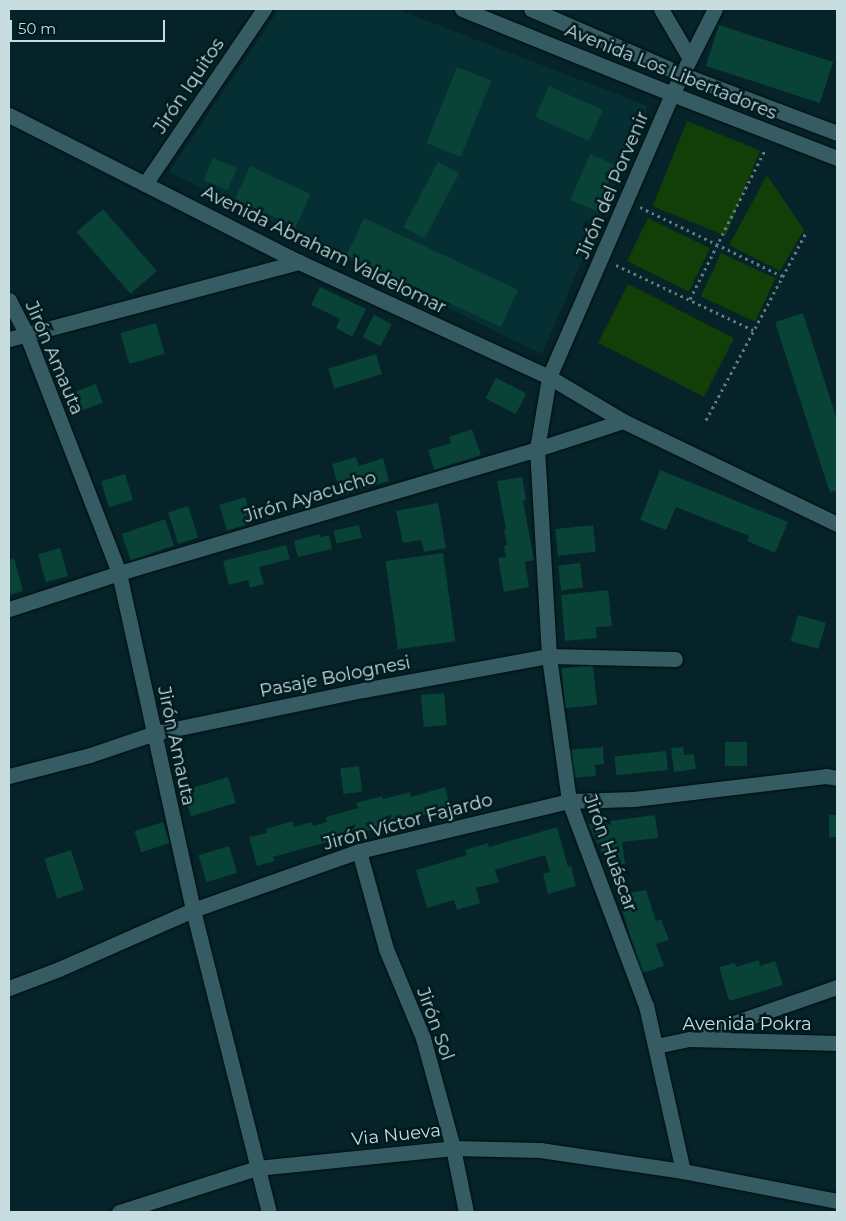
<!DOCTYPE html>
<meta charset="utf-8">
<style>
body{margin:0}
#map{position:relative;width:846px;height:1221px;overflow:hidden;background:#052328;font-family:Montserrat,sans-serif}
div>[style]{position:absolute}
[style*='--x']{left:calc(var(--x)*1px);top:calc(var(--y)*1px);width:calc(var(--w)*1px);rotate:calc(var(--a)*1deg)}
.built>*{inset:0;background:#062f34}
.green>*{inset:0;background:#123e08;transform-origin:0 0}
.building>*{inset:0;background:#094236;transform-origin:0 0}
.path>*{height:3px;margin-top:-1.5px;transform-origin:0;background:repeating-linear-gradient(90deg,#627c80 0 2.5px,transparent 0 6.5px)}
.roads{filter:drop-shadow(0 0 1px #000b0e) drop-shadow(0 0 1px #000b0e)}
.minor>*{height:15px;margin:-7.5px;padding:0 7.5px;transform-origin:7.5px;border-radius:7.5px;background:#355c62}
.tertiary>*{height:15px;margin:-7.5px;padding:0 7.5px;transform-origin:7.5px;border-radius:7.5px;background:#355c62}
span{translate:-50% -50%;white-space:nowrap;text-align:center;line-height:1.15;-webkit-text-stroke:5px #001a1e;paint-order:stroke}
.street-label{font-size:18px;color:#c8dde0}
.frame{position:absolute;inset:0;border:10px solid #c8dde0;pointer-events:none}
.scale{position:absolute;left:10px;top:20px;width:155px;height:22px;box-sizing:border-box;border:2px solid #c8dde0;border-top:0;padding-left:6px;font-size:15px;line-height:18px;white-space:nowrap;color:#c8dde0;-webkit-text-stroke:4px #001a1e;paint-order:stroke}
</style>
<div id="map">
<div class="built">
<div style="clip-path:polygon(279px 9px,397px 9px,648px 106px,542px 354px,169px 172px)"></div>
</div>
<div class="green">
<div style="left:687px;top:121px;width:79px;height:92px;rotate:22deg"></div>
<div style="clip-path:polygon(767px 175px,804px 230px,780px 271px,729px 245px)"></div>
<div style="left:648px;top:218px;width:69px;height:48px;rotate:26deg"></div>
<div style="left:721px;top:253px;width:60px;height:48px;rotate:25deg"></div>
<div style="left:628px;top:284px;width:119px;height:66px;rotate:27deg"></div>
</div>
<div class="building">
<div style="left:719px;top:25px;width:120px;height:43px;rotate:18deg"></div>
<div style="left:457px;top:67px;width:37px;height:82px;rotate:22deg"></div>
<div style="left:549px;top:86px;width:59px;height:34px;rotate:24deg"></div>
<div style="left:590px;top:154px;width:28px;height:50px;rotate:23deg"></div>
<div style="left:213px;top:158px;width:26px;height:24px;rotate:23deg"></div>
<div style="left:438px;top:162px;width:24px;height:74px;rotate:28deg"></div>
<div style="left:250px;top:166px;width:67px;height:36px;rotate:25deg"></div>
<div style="left:103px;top:209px;width:82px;height:35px;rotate:49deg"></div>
<div style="left:364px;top:218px;width:170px;height:41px;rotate:25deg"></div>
<div style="clip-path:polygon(320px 287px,366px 309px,352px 337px,336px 328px,340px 319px,311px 305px)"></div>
<div style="clip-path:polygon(803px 313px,837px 420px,837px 490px,830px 493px,775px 322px)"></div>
<div style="left:374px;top:315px;width:20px;height:25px;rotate:27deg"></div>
<div style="left:156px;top:323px;width:32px;height:37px;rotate:74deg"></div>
<div style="left:376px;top:354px;width:21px;height:50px;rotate:73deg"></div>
<div style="left:496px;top:378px;width:34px;height:23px;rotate:27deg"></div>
<div style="left:96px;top:384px;width:20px;height:33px;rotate:70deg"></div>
<div style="clip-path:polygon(472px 429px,481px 455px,434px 470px,428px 450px,451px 443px,449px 437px)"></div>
<div style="clip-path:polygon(356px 457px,359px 466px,383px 458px,389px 481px,341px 496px,332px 464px)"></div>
<div style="clip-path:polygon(660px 470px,788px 522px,775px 553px,747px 541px,749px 536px,676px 507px,666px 530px,640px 520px)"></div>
<div style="left:125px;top:474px;width:27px;height:25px;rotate:73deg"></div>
<div style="clip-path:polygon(522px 477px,526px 500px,523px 501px,534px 560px,525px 562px,529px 587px,504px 592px,498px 558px,506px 557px,504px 546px,507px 545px,504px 529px,506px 529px,497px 481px)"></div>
<div style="left:245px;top:497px;width:27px;height:27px;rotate:73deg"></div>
<div style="clip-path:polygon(438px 503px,446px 548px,424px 552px,421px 540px,403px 543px,396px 511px)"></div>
<div style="left:188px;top:506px;width:33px;height:21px;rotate:72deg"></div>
<div style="left:165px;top:519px;width:28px;height:46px;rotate:71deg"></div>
<div style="left:359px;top:525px;width:13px;height:26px;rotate:77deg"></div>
<div style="left:593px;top:525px;width:27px;height:38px;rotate:84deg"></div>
<div style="clip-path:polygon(320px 534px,320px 537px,329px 535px,332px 549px,298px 557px,294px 541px)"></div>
<div style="clip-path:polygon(286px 545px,290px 559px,259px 567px,264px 584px,250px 588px,248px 580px,229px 585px,223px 561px)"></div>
<div style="left:60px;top:548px;width:29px;height:23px;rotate:74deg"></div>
<div style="left:443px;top:553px;width:89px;height:58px;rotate:82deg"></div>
<div style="clip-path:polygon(14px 558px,23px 591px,9px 595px,9px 560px)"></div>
<div style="left:580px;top:563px;width:25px;height:22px;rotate:83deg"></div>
<div style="clip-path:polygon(608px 590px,612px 626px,596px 627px,597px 638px,565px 641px,561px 595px)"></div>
<div style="left:798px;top:615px;width:29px;height:27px;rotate:16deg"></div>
<div style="left:593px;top:665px;width:40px;height:32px;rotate:84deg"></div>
<div style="left:444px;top:693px;width:32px;height:23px;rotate:85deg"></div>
<div style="left:725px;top:742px;width:22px;height:24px"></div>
<div style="clip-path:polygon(603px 747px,604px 764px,595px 765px,596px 776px,571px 778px,568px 750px)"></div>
<div style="clip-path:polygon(683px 747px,684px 755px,694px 754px,696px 769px,674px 772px,671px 748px)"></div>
<div style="left:666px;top:751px;width:19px;height:52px;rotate:84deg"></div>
<div style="left:359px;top:766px;width:26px;height:19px;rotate:83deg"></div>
<div style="left:228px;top:777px;width:27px;height:47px;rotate:73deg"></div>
<div style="clip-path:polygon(445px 787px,451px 808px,273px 857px,275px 861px,257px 866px,249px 837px,267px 833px,266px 829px,293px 821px,294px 827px,312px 822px,313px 826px,327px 822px,326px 817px,358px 808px,356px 803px,382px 796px,383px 799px,410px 792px,411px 797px)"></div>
<div style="clip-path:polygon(655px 815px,658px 838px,622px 842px,625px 864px,608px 866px,588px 824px)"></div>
<div style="left:837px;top:815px;width:22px;height:8px;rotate:90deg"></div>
<div style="left:163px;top:822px;width:22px;height:30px;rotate:72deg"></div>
<div style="clip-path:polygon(557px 827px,568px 867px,571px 866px,576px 886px,548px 894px,543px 874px,550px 872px,545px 855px,495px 870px,499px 882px,476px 888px,480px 903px,457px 910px,454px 900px,427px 908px,416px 870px,467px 855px,465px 850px,488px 843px,489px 847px)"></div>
<div style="left:229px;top:846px;width:28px;height:32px;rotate:73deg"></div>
<div style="left:71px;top:850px;width:42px;height:28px;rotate:72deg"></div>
<div style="clip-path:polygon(646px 890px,656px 921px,661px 919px,669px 940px,656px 944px,664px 966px,642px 973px,617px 895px)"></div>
<div style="clip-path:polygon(759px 960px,760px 966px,775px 961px,783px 985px,729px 1001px,719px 967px,735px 963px,736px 967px)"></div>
</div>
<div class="path">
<div style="--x:640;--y:207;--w:158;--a:25.9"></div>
<div style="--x:616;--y:265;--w:152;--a:25.4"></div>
<div style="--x:690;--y:299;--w:169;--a:-63.3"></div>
<div style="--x:706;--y:420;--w:214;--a:-61.9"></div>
</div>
<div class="roads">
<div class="minor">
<div style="--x:661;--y:9;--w:56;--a:59.7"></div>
<div style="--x:9;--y:115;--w:325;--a:26.9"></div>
<div style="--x:299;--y:262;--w:275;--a:24.7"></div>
<div style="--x:549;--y:377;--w:86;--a:30.7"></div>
<div style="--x:623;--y:421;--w:237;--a:25.7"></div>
<div style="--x:145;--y:184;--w:212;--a:-55.8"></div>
<div style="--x:9;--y:300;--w:37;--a:63"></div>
<div style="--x:26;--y:333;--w:257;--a:68.8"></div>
<div style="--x:119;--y:573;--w:345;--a:77.6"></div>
<div style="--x:193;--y:910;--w:311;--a:75.9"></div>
<div style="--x:9;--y:339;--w:300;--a:-14.9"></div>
<div style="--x:9;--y:609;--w:116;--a:-18.1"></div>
<div style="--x:119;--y:573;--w:436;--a:-16.5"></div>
<div style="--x:537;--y:449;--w:90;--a:-18"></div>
<div style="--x:9;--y:776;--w:84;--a:-14.5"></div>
<div style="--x:90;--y:755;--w:69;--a:-18.7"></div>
<div style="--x:155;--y:733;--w:212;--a:-11.7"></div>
<div style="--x:363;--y:690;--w:189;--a:-10.4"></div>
<div style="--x:549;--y:656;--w:126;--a:1.4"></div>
<div style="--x:359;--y:851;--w:102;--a:74.6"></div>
<div style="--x:386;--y:949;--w:96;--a:67.4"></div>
<div style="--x:423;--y:1038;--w:114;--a:74.7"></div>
<div style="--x:453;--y:1148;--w:65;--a:78.5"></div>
<div style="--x:9;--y:988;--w:53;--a:-20.8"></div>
<div style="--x:59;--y:969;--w:146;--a:-23.8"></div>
<div style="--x:193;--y:910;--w:176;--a:-19.6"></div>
<div style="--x:359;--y:851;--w:216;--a:-13.4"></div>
<div style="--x:569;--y:801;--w:65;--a:-1.8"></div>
<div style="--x:634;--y:799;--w:193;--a:-6.8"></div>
<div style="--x:826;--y:776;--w:11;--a:10"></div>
<div style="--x:699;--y:1035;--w:146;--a:-19.2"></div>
<div style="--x:656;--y:1046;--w:35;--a:-12"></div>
<div style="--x:690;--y:1039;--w:147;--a:1.6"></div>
<div style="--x:683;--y:1171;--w:169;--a:-102.6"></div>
<div style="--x:646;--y:1006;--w:219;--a:-110.6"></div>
<div style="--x:569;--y:801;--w:146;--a:-97.9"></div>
<div style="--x:549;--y:656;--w:207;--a:-93.3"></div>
<div style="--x:537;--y:449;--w:73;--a:-80.5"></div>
<div style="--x:549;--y:377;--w:309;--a:-66.5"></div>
<div style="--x:672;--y:94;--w:95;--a:-63.2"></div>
<div style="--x:119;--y:1212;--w:145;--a:-17.7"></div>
<div style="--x:257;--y:1168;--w:197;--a:-5.8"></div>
<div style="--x:453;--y:1148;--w:87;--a:1.3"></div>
<div style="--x:540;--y:1150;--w:145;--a:8.4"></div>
<div style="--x:683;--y:1171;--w:157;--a:11"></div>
</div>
<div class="tertiary">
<div style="--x:462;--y:9;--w:227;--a:22"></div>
<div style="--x:672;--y:94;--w:177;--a:21.2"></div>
<div style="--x:531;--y:9;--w:163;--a:23.4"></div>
<div style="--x:681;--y:74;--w:167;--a:20.7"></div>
</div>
</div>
<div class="street-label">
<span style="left:671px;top:72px;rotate:22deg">Avenida Los Libertadores</span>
<span style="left:189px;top:86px;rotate:-56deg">Jirón Iquitos</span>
<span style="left:613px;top:185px;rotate:-67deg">Jirón del Porvenir</span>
<span style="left:324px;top:250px;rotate:26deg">Avenida Abraham Valdelomar</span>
<span style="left:54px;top:358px;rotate:67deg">Jirón Amauta</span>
<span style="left:310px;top:497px;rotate:-17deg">Jirón Ayacucho</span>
<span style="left:335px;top:677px;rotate:-11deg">Pasaje Bolognesi</span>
<span style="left:176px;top:746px;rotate:78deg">Jirón Amauta</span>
<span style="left:408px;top:822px;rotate:-15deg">Jirón Víctor Fajardo</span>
<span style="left:610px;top:853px;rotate:70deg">Jirón Huáscar</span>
<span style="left:435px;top:1024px;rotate:70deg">Jirón Sol</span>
<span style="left:747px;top:1024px">Avenida Pokra</span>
<span style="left:396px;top:1135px;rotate:-6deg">Via Nueva</span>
</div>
<div class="frame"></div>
<div class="scale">50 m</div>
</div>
